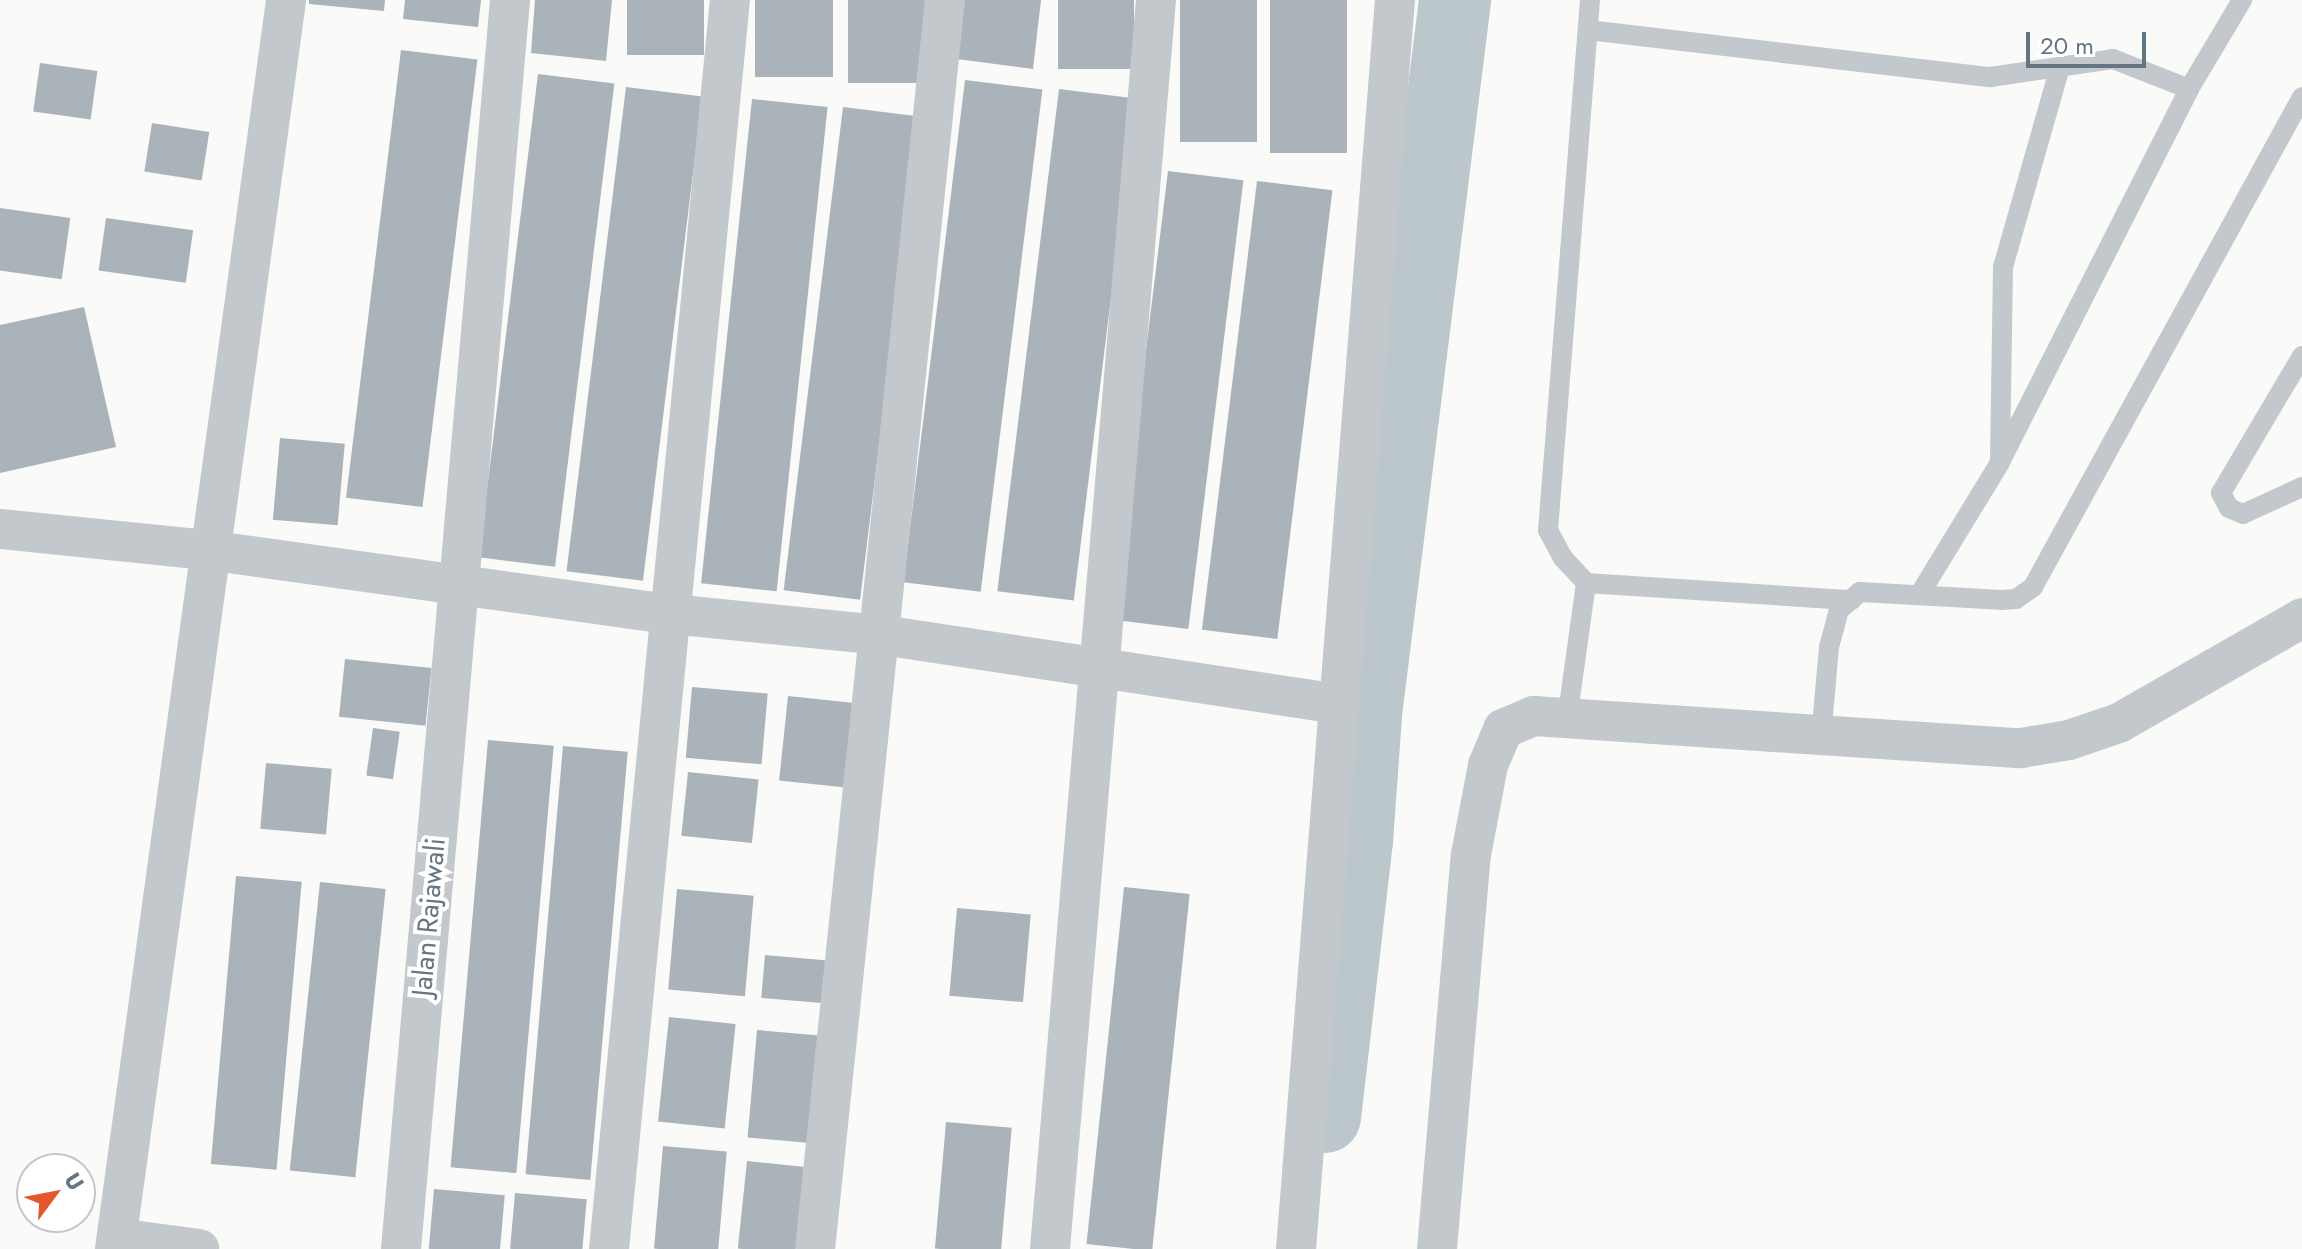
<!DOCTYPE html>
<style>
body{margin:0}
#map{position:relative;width:2302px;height:1249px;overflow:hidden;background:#fafaf8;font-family:Jost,sans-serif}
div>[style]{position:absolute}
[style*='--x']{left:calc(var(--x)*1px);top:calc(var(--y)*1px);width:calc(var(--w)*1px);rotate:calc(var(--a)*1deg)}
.river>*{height:72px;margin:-36px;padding:0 36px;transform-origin:36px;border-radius:36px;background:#bbc7cb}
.building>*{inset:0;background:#aab3b9;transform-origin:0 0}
.lane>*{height:20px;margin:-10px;padding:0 10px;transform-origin:10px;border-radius:10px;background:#c3c8cc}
.street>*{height:40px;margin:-20px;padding:0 20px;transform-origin:20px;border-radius:20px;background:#c3c8cc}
span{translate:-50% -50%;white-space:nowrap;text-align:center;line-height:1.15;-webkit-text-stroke:8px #fff;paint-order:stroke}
.street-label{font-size:28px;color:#657683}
.north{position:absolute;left:16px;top:1153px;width:80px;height:80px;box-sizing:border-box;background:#fff;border:2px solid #c1c8cd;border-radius:50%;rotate:58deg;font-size:22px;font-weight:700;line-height:32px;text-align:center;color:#657683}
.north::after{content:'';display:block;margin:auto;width:28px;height:36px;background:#e4572e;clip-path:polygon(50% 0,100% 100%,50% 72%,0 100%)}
.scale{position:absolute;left:2026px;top:32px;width:120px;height:36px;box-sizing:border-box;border:4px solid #657683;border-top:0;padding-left:10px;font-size:24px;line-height:28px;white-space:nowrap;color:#657683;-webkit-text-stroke:6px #fff;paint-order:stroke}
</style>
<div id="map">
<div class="river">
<div style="--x:1325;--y:1117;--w:278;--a:-83.4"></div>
<div style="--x:1357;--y:841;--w:127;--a:-85.9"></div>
<div style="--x:1366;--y:714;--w:720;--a:-82.89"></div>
</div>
<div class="building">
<div style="clip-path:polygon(309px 0,385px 0,384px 11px,309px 4px)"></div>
<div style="clip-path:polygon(405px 0,481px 0,478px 27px,403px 19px)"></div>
<div style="clip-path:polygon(535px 0,612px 0,606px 61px,531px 53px)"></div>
<div style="left:627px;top:0;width:77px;height:55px"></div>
<div style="left:755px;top:0;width:78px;height:77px"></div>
<div style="left:848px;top:0;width:77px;height:83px"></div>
<div style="clip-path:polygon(964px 0,1041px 0,1033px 69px,957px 59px)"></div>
<div style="left:1058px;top:0;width:76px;height:69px"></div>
<div style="left:1180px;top:0;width:77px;height:142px"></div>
<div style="left:1270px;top:0;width:77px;height:153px"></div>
<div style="left:401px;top:50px;width:77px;height:451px;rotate:7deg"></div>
<div style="left:40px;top:63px;width:58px;height:49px;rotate:8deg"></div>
<div style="left:538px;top:74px;width:77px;height:487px;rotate:7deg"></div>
<div style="left:965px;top:80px;width:78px;height:506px;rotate:7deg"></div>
<div style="left:626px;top:87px;width:77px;height:488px;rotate:7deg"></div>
<div style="left:1059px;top:89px;width:77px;height:506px;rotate:7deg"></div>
<div style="left:752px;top:99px;width:76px;height:487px;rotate:6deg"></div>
<div style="left:843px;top:107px;width:77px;height:487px;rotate:7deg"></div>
<div style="left:152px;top:123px;width:58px;height:49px;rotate:9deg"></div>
<div style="left:1168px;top:171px;width:76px;height:452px;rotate:7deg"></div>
<div style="left:1257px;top:181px;width:76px;height:452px;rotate:7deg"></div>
<div style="left:0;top:208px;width:71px;height:62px;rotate:8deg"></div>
<div style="left:106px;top:218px;width:88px;height:53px;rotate:8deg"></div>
<div style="clip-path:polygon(84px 307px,116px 447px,0 473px,0 325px)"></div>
<div style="left:280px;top:438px;width:65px;height:82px;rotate:5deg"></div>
<div style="left:345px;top:659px;width:87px;height:58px;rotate:6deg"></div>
<div style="left:692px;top:687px;width:76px;height:71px;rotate:5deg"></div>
<div style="left:788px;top:696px;width:69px;height:85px;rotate:6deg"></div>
<div style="left:373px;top:728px;width:27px;height:48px;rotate:8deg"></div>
<div style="left:488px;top:740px;width:66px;height:429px;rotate:5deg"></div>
<div style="left:563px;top:746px;width:65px;height:430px;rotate:5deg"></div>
<div style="left:266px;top:763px;width:66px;height:66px;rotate:5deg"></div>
<div style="left:688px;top:772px;width:71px;height:64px;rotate:6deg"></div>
<div style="left:236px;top:876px;width:66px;height:289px;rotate:5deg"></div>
<div style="left:320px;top:882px;width:66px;height:290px;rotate:6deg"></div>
<div style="left:1124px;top:887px;width:66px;height:359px;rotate:6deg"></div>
<div style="left:677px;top:889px;width:77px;height:101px;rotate:5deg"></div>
<div style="left:957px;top:908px;width:74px;height:88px;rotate:5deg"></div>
<div style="left:765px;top:955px;width:66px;height:43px;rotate:5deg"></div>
<div style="left:669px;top:1017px;width:67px;height:105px;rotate:6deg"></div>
<div style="left:757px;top:1030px;width:68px;height:108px;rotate:5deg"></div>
<div style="left:946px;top:1122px;width:66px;height:127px;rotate:5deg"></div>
<div style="left:663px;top:1146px;width:64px;height:103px;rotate:5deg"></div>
<div style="left:747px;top:1161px;width:58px;height:88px;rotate:6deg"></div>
<div style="left:434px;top:1189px;width:71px;height:60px;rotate:5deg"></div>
<div style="left:515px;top:1193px;width:72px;height:56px;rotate:5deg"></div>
</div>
<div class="lane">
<div style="--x:1590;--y:0;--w:532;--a:94.53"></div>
<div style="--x:1548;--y:530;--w:32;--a:62"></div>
<div style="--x:1563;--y:558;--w:34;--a:47"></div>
<div style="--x:1586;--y:583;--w:266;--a:3.7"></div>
<div style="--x:1588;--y:30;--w:405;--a:6.7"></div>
<div style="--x:1990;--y:77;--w:124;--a:-8.3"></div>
<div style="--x:2113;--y:59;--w:82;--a:21.5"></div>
<div style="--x:2302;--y:356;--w:159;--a:120.6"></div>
<div style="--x:2221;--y:493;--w:17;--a:62"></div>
<div style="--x:2229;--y:508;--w:15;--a:23"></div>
<div style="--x:2243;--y:514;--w:65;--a:-24.6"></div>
<div style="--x:2000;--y:459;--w:192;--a:-89.1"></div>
<div style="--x:2003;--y:267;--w:208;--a:-74.1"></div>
<div style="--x:1921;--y:592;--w:150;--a:-58.6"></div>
<div style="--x:1999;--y:464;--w:420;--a:-63.1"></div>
<div style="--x:2189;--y:89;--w:104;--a:-59.2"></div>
<div style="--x:1567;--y:720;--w:138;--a:-82.1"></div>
<div style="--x:1821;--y:737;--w:90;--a:-84.9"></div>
<div style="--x:1829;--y:647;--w:38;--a:-75"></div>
<div style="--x:1839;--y:610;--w:28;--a:-41"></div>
<div style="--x:1860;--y:592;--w:141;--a:3.2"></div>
<div style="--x:2001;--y:600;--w:15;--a:-4"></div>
<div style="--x:2016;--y:599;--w:21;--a:-35"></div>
<div style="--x:2033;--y:587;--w:559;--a:-61.23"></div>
</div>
<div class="street">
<div style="--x:0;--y:529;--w:208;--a:5.8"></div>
<div style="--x:207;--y:550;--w:468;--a:7.9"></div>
<div style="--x:671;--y:614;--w:212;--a:5.7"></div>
<div style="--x:882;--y:635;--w:459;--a:8.6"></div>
<div style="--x:117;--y:1238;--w:83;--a:7.6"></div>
<div style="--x:115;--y:1249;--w:1261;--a:-82.2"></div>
<div style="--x:401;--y:1249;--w:1254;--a:-85.01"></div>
<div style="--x:609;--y:1249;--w:1255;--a:-84.47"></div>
<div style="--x:815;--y:1249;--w:1256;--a:-84.06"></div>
<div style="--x:1050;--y:1249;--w:1253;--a:-85.15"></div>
<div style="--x:1296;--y:1249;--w:1253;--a:-85.47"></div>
<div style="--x:1437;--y:1249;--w:395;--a:-85.1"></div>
<div style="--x:1471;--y:855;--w:92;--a:-79.3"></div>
<div style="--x:1488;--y:765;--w:39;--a:-67"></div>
<div style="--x:1503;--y:729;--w:34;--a:-23"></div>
<div style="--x:1534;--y:716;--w:488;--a:3.8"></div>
<div style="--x:2021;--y:748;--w:49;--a:-9.5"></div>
<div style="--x:2069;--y:740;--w:53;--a:-18.8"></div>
<div style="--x:2119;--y:723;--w:211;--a:-29.8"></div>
</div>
<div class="street-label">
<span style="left:429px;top:917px;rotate:-85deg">Jalan Rajawali</span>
</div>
<div class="north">U</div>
<div class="scale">20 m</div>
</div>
